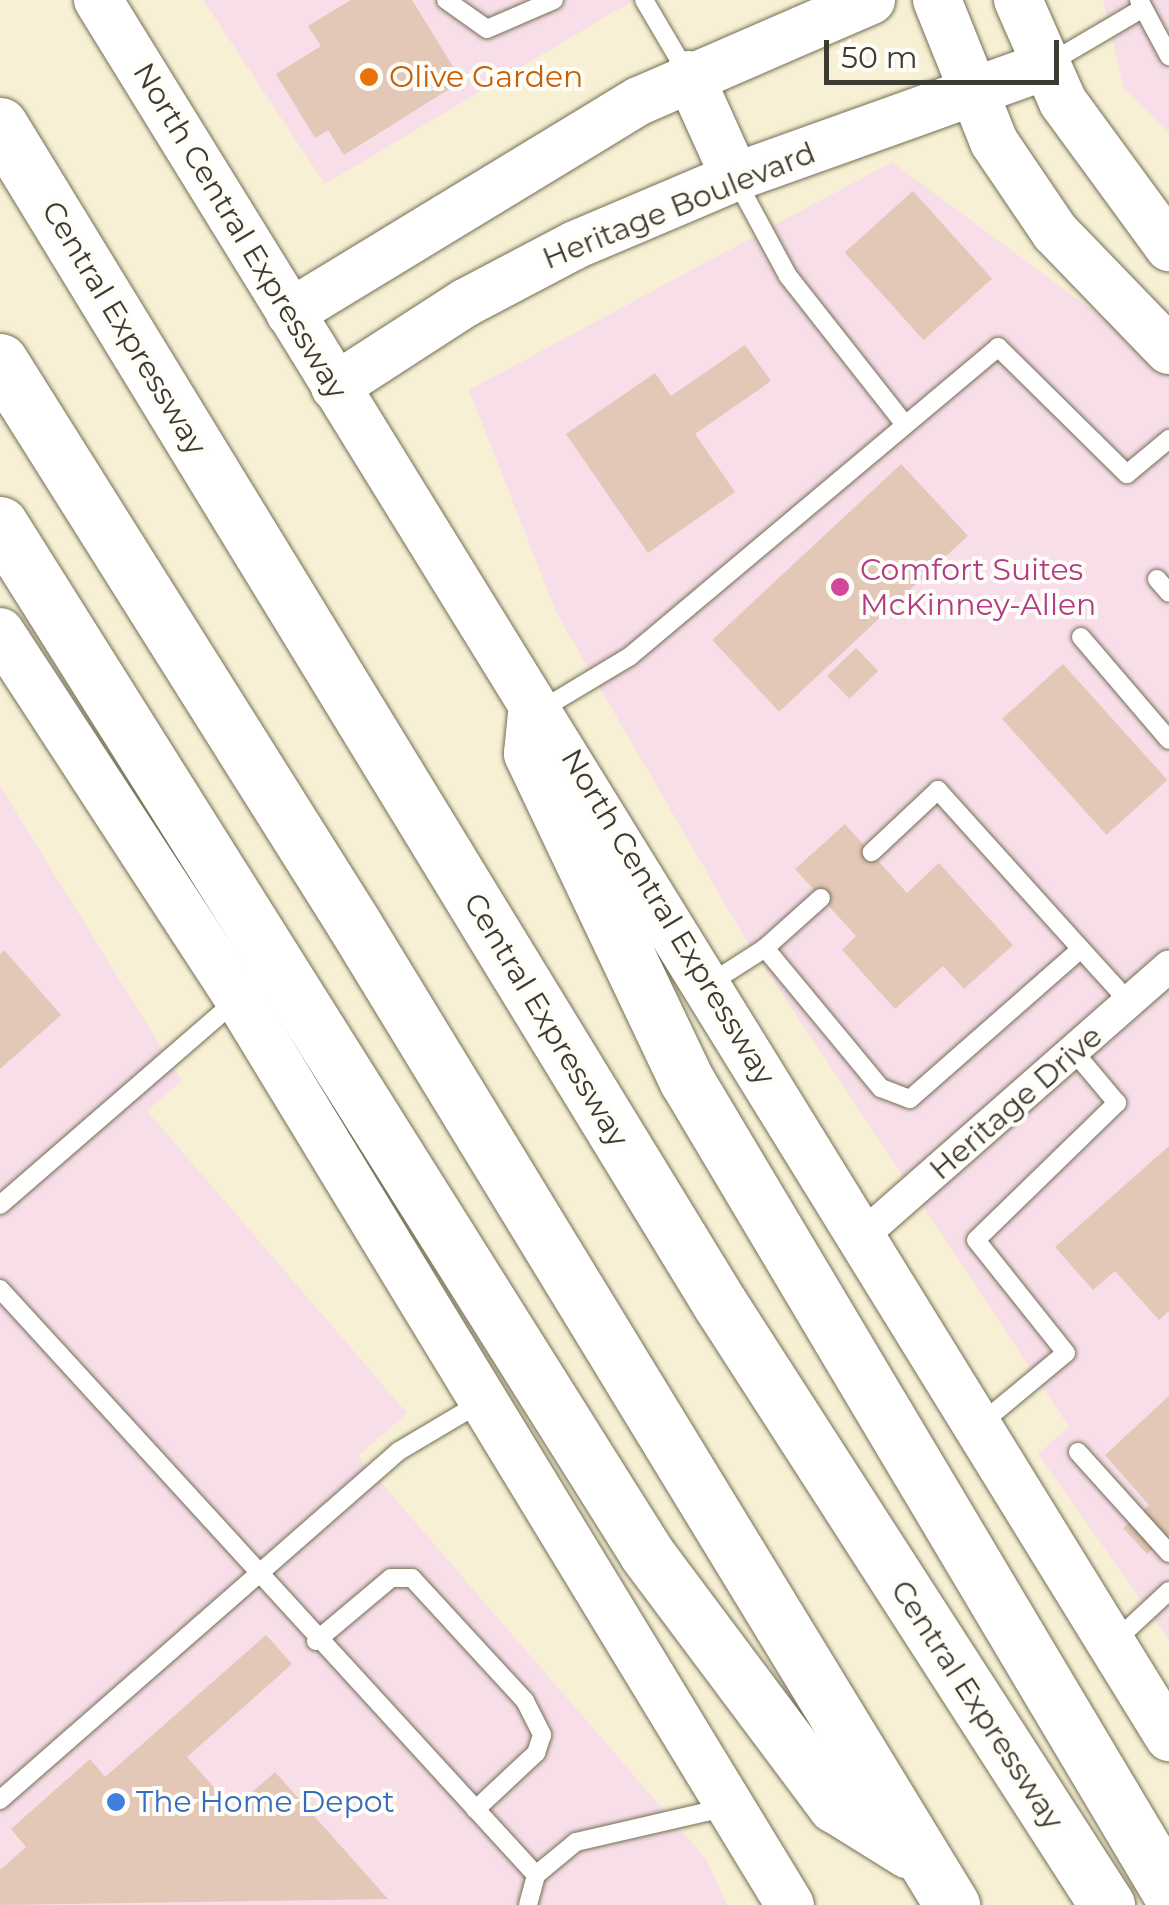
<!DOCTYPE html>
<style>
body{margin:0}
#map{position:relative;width:1169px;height:1905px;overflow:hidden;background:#f7f0d4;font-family:Montserrat,sans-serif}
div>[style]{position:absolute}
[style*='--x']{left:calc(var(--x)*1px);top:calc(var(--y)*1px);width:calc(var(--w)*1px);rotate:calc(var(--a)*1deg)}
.commercial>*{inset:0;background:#f7dee8}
.building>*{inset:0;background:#e3c7b7;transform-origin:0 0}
.roads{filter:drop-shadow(0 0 2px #746e55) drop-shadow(0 0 2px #746e55)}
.lane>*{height:18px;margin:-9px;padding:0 9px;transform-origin:9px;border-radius:9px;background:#fff}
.street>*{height:32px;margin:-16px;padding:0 16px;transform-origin:16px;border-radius:16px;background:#fff}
.secondary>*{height:48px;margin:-24px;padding:0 24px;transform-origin:24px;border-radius:24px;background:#fff}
.highway>*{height:55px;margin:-27.5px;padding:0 27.5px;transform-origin:27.5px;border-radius:27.5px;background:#fff}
.dots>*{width:28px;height:28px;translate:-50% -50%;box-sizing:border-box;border:5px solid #fefdf7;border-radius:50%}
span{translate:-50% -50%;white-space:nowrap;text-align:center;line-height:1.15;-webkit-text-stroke:8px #fefdf7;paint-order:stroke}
.food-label{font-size:30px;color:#c56008}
.left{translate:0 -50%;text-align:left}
.street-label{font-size:30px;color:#3d3a2f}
.hotel-label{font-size:30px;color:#b23c85}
.shop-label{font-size:30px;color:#366cbe}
.scale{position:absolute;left:824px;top:40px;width:235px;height:45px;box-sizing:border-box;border:5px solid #3d3a2f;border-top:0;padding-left:12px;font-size:30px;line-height:35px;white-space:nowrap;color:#3d3a2f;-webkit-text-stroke:8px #fefdf7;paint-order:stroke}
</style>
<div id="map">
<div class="commercial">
<div style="clip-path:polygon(203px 0,634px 0,325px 184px)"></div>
<div style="clip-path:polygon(1103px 0,1169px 0,1169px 134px,1124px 88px)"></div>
<div style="clip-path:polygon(892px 162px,1169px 367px,1169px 1640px,1038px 1454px,1069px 1427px,742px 933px,557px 614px,469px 390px)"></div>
<div style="clip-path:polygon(0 786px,182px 1081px,147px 1111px,407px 1413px,358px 1456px,706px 1859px,727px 1905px,0 1905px)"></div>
</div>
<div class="building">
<div style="clip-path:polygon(351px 0,412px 0,462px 81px,344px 155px,328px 130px,315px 138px,276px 74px,321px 46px,308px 26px)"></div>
<div style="left:913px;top:191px;width:118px;height:92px;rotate:48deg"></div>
<div style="clip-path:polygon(745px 345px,771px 381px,695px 434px,735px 492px,648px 553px,566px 434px,655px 373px,671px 396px)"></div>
<div style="left:901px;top:464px;width:98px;height:258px;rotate:47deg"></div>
<div style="left:856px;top:648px;width:32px;height:40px;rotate:46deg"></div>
<div style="left:1063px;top:664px;width:156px;height:82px;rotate:48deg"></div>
<div style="clip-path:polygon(845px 824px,907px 893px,939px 863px,1013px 945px,964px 989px,943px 966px,895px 1009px,842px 950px,856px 936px,795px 869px)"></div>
<div style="clip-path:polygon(4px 950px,61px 1015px,0 1069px,0 954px)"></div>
<div style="clip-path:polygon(1169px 1146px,1169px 1311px,1159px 1320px,1115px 1271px,1093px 1290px,1055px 1247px)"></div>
<div style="clip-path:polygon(1169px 1396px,1169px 1534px,1147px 1554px,1123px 1528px,1149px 1505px,1105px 1455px)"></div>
<div style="clip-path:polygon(266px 1635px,292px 1664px,187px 1757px,233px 1809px,275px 1772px,388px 1899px,0 1905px,0 1870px,26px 1847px,11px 1829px,90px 1759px,105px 1777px)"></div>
</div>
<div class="roads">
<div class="lane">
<div style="--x:446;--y:0;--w:50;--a:35.3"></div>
<div style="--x:487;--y:29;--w:73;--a:-23.4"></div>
<div style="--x:644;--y:0;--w:85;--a:59.5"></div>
<div style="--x:1139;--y:0;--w:64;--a:61.8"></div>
<div style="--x:1048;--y:64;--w:110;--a:-30.5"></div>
<div style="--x:735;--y:178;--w:111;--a:61.6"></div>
<div style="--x:788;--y:276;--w:184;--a:51.8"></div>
<div style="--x:1157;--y:579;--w:18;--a:49"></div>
<div style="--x:1081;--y:637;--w:135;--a:49.5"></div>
<div style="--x:539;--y:711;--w:105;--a:-31"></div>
<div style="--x:629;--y:657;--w:482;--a:-40"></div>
<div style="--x:998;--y:347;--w:181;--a:44.6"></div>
<div style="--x:1127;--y:474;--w:55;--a:-39.8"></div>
<div style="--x:765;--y:948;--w:75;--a:-41.8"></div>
<div style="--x:1081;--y:949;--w:73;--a:47.8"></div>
<div style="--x:709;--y:984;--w:67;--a:-32.7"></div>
<div style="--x:765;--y:948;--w:182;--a:50.4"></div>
<div style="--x:881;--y:1088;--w:31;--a:21"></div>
<div style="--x:910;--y:1099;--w:227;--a:-41.3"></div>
<div style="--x:1081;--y:949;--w:214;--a:-132"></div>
<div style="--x:938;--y:790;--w:91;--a:136.8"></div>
<div style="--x:0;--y:1205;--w:315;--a:-40.9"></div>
<div style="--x:0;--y:1289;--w:794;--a:47.55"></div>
<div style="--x:978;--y:1426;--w:114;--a:-39.7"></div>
<div style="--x:1066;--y:1353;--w:144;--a:-128.5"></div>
<div style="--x:976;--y:1240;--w:197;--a:-44.2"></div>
<div style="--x:1117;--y:1103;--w:65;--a:-130"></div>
<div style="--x:1078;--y:1452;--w:136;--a:48"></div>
<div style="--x:316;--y:1641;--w:98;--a:-40"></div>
<div style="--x:391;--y:1578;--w:21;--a:0"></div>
<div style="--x:412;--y:1578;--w:167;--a:47.4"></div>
<div style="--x:525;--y:1701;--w:38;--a:63"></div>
<div style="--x:542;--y:1735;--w:19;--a:108"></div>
<div style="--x:536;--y:1753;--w:83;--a:136.9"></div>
<div style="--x:1113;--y:1643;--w:76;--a:-42.9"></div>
<div style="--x:0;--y:1800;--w:530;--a:-41.18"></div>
<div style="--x:399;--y:1451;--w:94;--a:-30.7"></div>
<div style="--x:528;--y:1905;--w:31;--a:-75"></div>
<div style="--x:536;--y:1875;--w:52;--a:-39.5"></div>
<div style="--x:576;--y:1842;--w:156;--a:-13"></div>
</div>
<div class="street">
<div style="--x:861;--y:1237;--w:410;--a:-41.3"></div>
</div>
<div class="secondary">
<div style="--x:98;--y:0;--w:2041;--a:58.34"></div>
<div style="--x:937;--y:0;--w:153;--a:68.1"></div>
<div style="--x:994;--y:142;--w:109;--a:55.9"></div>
<div style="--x:1055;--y:232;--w:164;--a:46"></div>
<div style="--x:1018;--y:0;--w:111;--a:66.2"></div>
<div style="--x:1063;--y:102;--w:180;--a:53.8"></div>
<div style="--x:689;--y:75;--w:112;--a:65.7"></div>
<div style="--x:290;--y:313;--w:408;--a:-31.3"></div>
<div style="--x:639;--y:101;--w:253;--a:-23.5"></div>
<div style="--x:335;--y:387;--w:155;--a:-32.9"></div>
<div style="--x:465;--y:303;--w:124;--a:-27.8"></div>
<div style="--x:575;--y:245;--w:174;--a:-23"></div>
<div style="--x:735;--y:177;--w:327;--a:-19.7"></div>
<div style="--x:0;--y:632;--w:438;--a:56.9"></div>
<div style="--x:239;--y:999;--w:1060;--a:58.69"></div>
</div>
<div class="highway">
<div style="--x:0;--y:125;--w:1381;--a:58.59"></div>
<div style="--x:720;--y:1304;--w:715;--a:57.22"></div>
<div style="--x:0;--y:361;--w:665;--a:57.84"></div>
<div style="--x:354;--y:924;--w:1149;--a:58.63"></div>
<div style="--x:0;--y:524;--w:1216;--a:57.86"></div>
<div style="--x:647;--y:1554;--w:314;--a:53.2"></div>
<div style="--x:835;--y:1805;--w:87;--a:31.9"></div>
<div style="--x:535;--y:713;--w:40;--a:95.7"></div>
<div style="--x:531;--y:753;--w:363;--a:64.6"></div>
<div style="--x:687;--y:1081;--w:943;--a:59.24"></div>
</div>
</div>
<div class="dots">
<div style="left:369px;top:77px;background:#e8710a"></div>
<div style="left:840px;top:587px;background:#d1479c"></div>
<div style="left:116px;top:1802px;background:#3f7fe0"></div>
</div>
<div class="food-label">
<span class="left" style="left:389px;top:77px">Olive Garden</span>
</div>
<div class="street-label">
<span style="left:679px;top:206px;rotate:-22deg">Heritage Boulevard</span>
<span style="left:240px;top:231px;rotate:59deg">North Central Expressway</span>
<span style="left:124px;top:328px;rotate:59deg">Central Expressway</span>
<span style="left:668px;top:917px;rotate:59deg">North Central Expressway</span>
<span style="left:546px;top:1020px;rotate:59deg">Central Expressway</span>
<span style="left:1016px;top:1103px;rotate:-41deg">Heritage Drive</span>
<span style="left:977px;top:1705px;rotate:57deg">Central Expressway</span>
</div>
<div class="hotel-label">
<span class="left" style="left:860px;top:587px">Comfort Suites<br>McKinney-Allen</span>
</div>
<div class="shop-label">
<span class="left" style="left:136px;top:1802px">The Home Depot</span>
</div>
<div class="scale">50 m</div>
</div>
